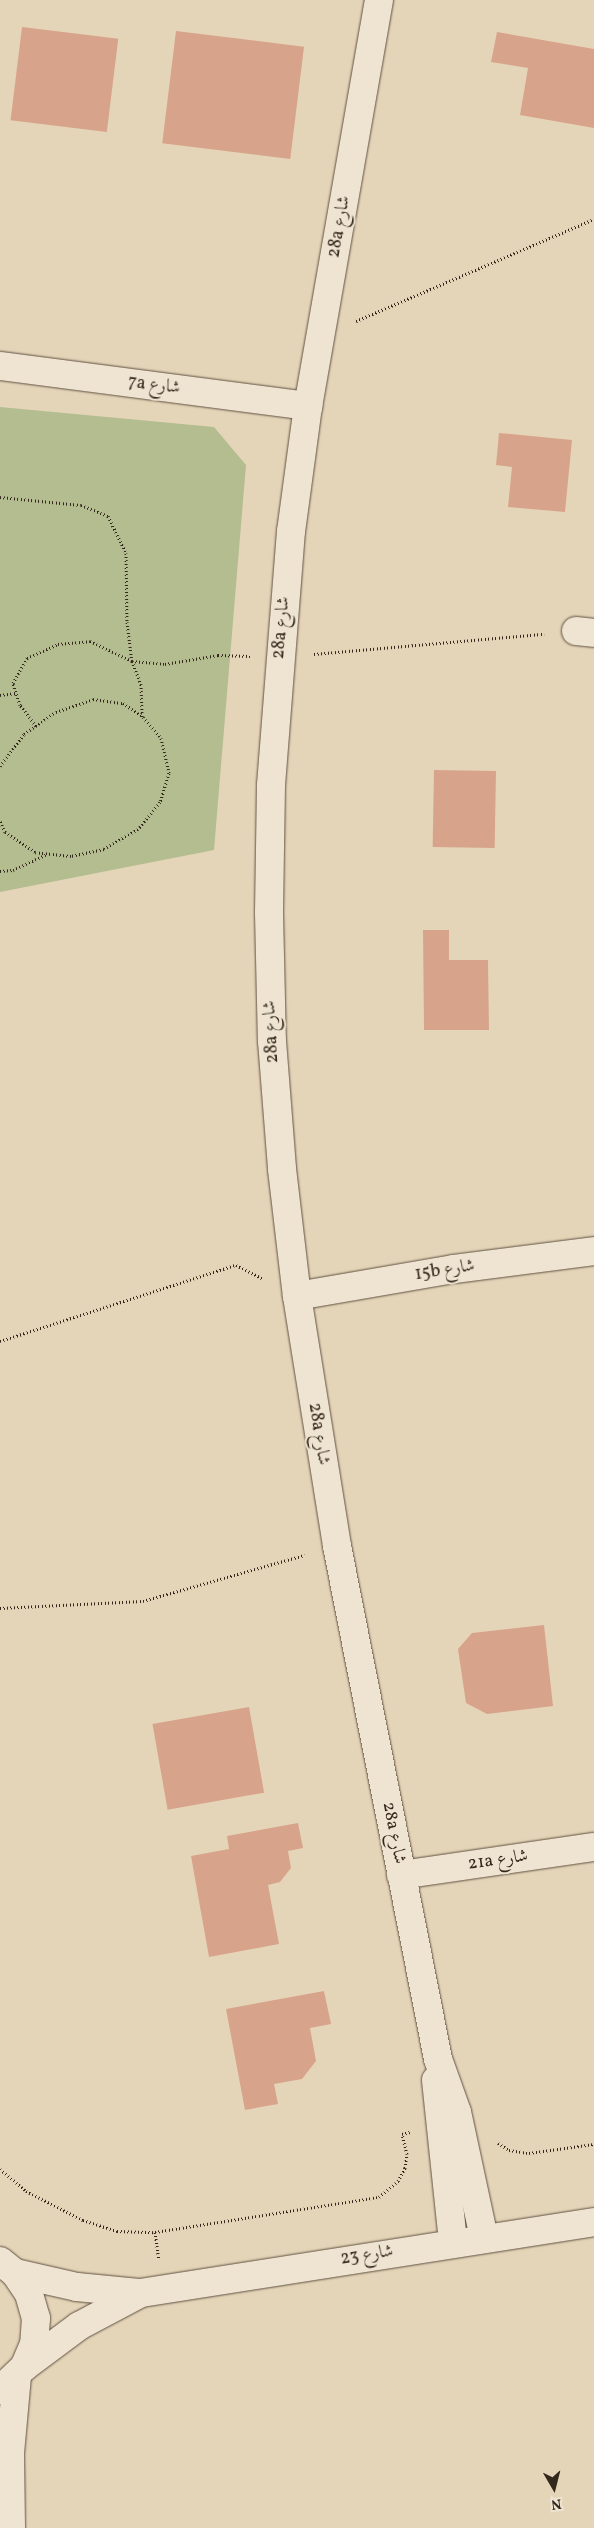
<!DOCTYPE html>
<meta charset="utf-8">
<style>
body{margin:0}
#map{position:relative;width:594px;height:2528px;overflow:hidden;background:#e5d5b8;font-family:Vollkorn,Amiri,serif}
div>[style]{position:absolute}
[style*='--x']{left:calc(var(--x)*1px);top:calc(var(--y)*1px);width:calc(var(--w)*1px);rotate:calc(var(--a)*1deg)}
.green>*{inset:0;background:#b3bd90}
.building>*{inset:0;background:#d7a48b;transform-origin:0 0}
.path>*{height:3px;margin-top:-1.5px;transform-origin:0;background:repeating-linear-gradient(90deg,#34271c 0 1px,transparent 0 3.5px)}
.roads{filter:drop-shadow(0 0 1px #605243) drop-shadow(0 0 1px #605243)}
.minor>*{height:28px;margin:-14px;padding:0 14px;transform-origin:14px;border-radius:14px;background:#eee4d1}
.tertiary>*{height:28px;margin:-14px;padding:0 14px;transform-origin:14px;border-radius:14px;background:#eee4d1}
span{translate:-50% -50%;white-space:nowrap;text-align:center;line-height:1.15;-webkit-text-stroke:4px #eee4d1;paint-order:stroke}
.street-label{font-size:18px;color:#34271c}
.north{position:absolute;left:529px;top:2463px;width:50px;height:50px;-webkit-text-stroke:4px #eee4d1;paint-order:stroke;rotate:172deg;font-size:14px;font-weight:700;line-height:20px;text-align:center;color:#34271c}
.north::after{content:'';display:block;margin:auto;width:18px;height:22px;background:#34271c;clip-path:polygon(50% 0,100% 100%,50% 72%,0 100%)}
</style>
<div id="map">
<div class="green">
<div style="clip-path:polygon(0 407px,214px 427px,246px 465px,214px 850px,0 892px)"></div>
</div>
<div class="building">
<div style="left:22px;top:27px;width:97px;height:94px;rotate:7deg"></div>
<div style="left:176px;top:31px;width:129px;height:113px;rotate:7deg"></div>
<div style="clip-path:polygon(497px 32px,594px 49px,594px 128px,520px 115px,528px 68px,491px 62px)"></div>
<div style="clip-path:polygon(499px 433px,572px 440px,565px 512px,508px 507px,512px 467px,496px 465px)"></div>
<div style="left:434px;top:770px;width:62px;height:77px;rotate:1deg"></div>
<div style="clip-path:polygon(423px 930px,449px 930px,449px 960px,488px 960px,489px 1030px,424px 1030px)"></div>
<div style="clip-path:polygon(544px 1625px,553px 1706px,487px 1714px,466px 1703px,458px 1649px,472px 1633px)"></div>
<div style="left:249px;top:1707px;width:87px;height:98px;rotate:80deg"></div>
<div style="clip-path:polygon(298px 1823px,303px 1848px,288px 1851px,291px 1868px,280px 1882px,268px 1885px,279px 1944px,209px 1957px,191px 1856px,229px 1849px,227px 1836px)"></div>
<div style="clip-path:polygon(324px 1991px,331px 2024px,310px 2028px,316px 2061px,302px 2079px,274px 2084px,278px 2104px,245px 2110px,226px 2009px)"></div>
</div>
<div class="path">
<div style="--x:356;--y:321;--w:259;--a:-23.2"></div>
<div style="--x:0;--y:497;--w:81;--a:5.6"></div>
<div style="--x:81;--y:505;--w:29;--a:22"></div>
<div style="--x:108;--y:516;--w:41;--a:64.1"></div>
<div style="--x:126;--y:553;--w:69;--a:89.2"></div>
<div style="--x:127;--y:622;--w:39;--a:83"></div>
<div style="--x:132;--y:661;--w:25;--a:69"></div>
<div style="--x:141;--y:684;--w:33;--a:88"></div>
<div style="--x:314;--y:654;--w:231;--a:-5"></div>
<div style="--x:0;--y:695;--w:17;--a:-7"></div>
<div style="--x:36;--y:726;--w:26;--a:-127"></div>
<div style="--x:20;--y:705;--w:23;--a:-108"></div>
<div style="--x:13;--y:683;--w:29;--a:-61"></div>
<div style="--x:27;--y:658;--w:34;--a:-24"></div>
<div style="--x:58;--y:644;--w:32;--a:-5"></div>
<div style="--x:90;--y:641;--w:47;--a:25.5"></div>
<div style="--x:132;--y:661;--w:33;--a:5"></div>
<div style="--x:165;--y:664;--w:54;--a:-9.6"></div>
<div style="--x:218;--y:655;--w:32;--a:2"></div>
<div style="--x:0;--y:766;--w:40;--a:-53"></div>
<div style="--x:24;--y:734;--w:39;--a:-35"></div>
<div style="--x:56;--y:712;--w:39;--a:-19"></div>
<div style="--x:93;--y:699;--w:30;--a:8"></div>
<div style="--x:123;--y:703;--w:24;--a:35"></div>
<div style="--x:143;--y:717;--w:28;--a:49"></div>
<div style="--x:161;--y:738;--w:36;--a:77"></div>
<div style="--x:169;--y:773;--w:30;--a:107"></div>
<div style="--x:160;--y:802;--w:35;--a:129"></div>
<div style="--x:138;--y:829;--w:39;--a:150"></div>
<div style="--x:104;--y:849;--w:34;--a:168"></div>
<div style="--x:71;--y:856;--w:36;--a:-174"></div>
<div style="--x:35;--y:852;--w:36;--a:-146"></div>
<div style="--x:5;--y:832;--w:12;--a:-114"></div>
<div style="--x:0;--y:871;--w:13;--a:-4"></div>
<div style="--x:13;--y:870;--w:38;--a:-25"></div>
<div style="--x:0;--y:1341;--w:248;--a:-17.9"></div>
<div style="--x:236;--y:1265;--w:30;--a:27"></div>
<div style="--x:0;--y:1608;--w:143;--a:-2.8"></div>
<div style="--x:143;--y:1601;--w:168;--a:-15.9"></div>
<div style="--x:498;--y:2143;--w:13;--a:32"></div>
<div style="--x:509;--y:2150;--w:20;--a:9"></div>
<div style="--x:529;--y:2153;--w:66;--a:-7.9"></div>
<div style="--x:0;--y:2169;--w:34;--a:40"></div>
<div style="--x:26;--y:2191;--w:64;--a:27"></div>
<div style="--x:83;--y:2220;--w:36;--a:18"></div>
<div style="--x:117;--y:2231;--w:38;--a:2"></div>
<div style="--x:155;--y:2232;--w:227;--a:-8.9"></div>
<div style="--x:379;--y:2197;--w:25;--a:-40"></div>
<div style="--x:398;--y:2181;--w:15;--a:-62"></div>
<div style="--x:405;--y:2168;--w:14;--a:-82"></div>
<div style="--x:407;--y:2154;--w:21;--a:-104"></div>
<div style="--x:402;--y:2134;--w:8;--a:-14"></div>
<div style="--x:155;--y:2232;--w:27;--a:82"></div>
</div>
<div class="roads">
<div class="minor">
<div style="--x:379;--y:0;--w:412;--a:99.9"></div>
<div style="--x:308;--y:406;--w:126;--a:97.7"></div>
<div style="--x:291;--y:531;--w:255;--a:94.5"></div>
<div style="--x:271;--y:785;--w:128;--a:90.9"></div>
<div style="--x:269;--y:913;--w:128;--a:88.7"></div>
<div style="--x:272;--y:1041;--w:128;--a:85.5"></div>
<div style="--x:282;--y:1169;--w:128;--a:83.3"></div>
<div style="--x:297;--y:1296;--w:253;--a:80.9"></div>
<div style="--x:337;--y:1546;--w:523;--a:78.86"></div>
<div style="--x:438;--y:2059;--w:56;--a:70.3"></div>
<div style="--x:457;--y:2112;--w:129;--a:77.9"></div>
<div style="--x:0;--y:366;--w:311;--a:7.4"></div>
<div style="--x:576;--y:631;--w:18;--a:6"></div>
<div style="--x:297;--y:1296;--w:159;--a:-9.8"></div>
<div style="--x:454;--y:1269;--w:141;--a:-7.3"></div>
<div style="--x:401;--y:1875;--w:195;--a:-8.3"></div>
<div style="--x:436;--y:2080;--w:163;--a:84"></div>
</div>
<div class="tertiary">
<div style="--x:0;--y:2261;--w:19;--a:39"></div>
<div style="--x:15;--y:2273;--w:25;--a:56"></div>
<div style="--x:29;--y:2294;--w:25;--a:74"></div>
<div style="--x:36;--y:2318;--w:26;--a:94"></div>
<div style="--x:34;--y:2344;--w:25;--a:113"></div>
<div style="--x:24;--y:2367;--w:33;--a:136"></div>
<div style="--x:15;--y:2273;--w:64;--a:12.7"></div>
<div style="--x:77;--y:2287;--w:62;--a:5.5"></div>
<div style="--x:24;--y:2367;--w:69;--a:-36.7"></div>
<div style="--x:79;--y:2326;--w:70;--a:-28"></div>
<div style="--x:141;--y:2293;--w:459;--a:-8.9"></div>
<div style="--x:11;--y:2528;--w:75;--a:-90.8"></div>
<div style="--x:10;--y:2453;--w:77;--a:-84.8"></div>
</div>
</div>
<div class="street-label">
<span style="left:340px;top:227px;rotate:-80deg">28a شارع</span>
<span style="left:154px;top:386px;rotate:7deg">7a شارع</span>
<span style="left:282px;top:628px;rotate:-85deg">28a شارع</span>
<span style="left:272px;top:1032px;rotate:-93deg">28a شارع</span>
<span style="left:445px;top:1271px;rotate:-9deg">15b شارع</span>
<span style="left:318px;top:1434px;rotate:81deg">28a شارع</span>
<span style="left:393px;top:1833px;rotate:79deg">28a شارع</span>
<span style="left:498px;top:1861px;rotate:-8deg">21a شارع</span>
<span style="left:367px;top:2256px;rotate:-9deg">شارع 23</span>
</div>
<div class="north">N</div>
</div>
